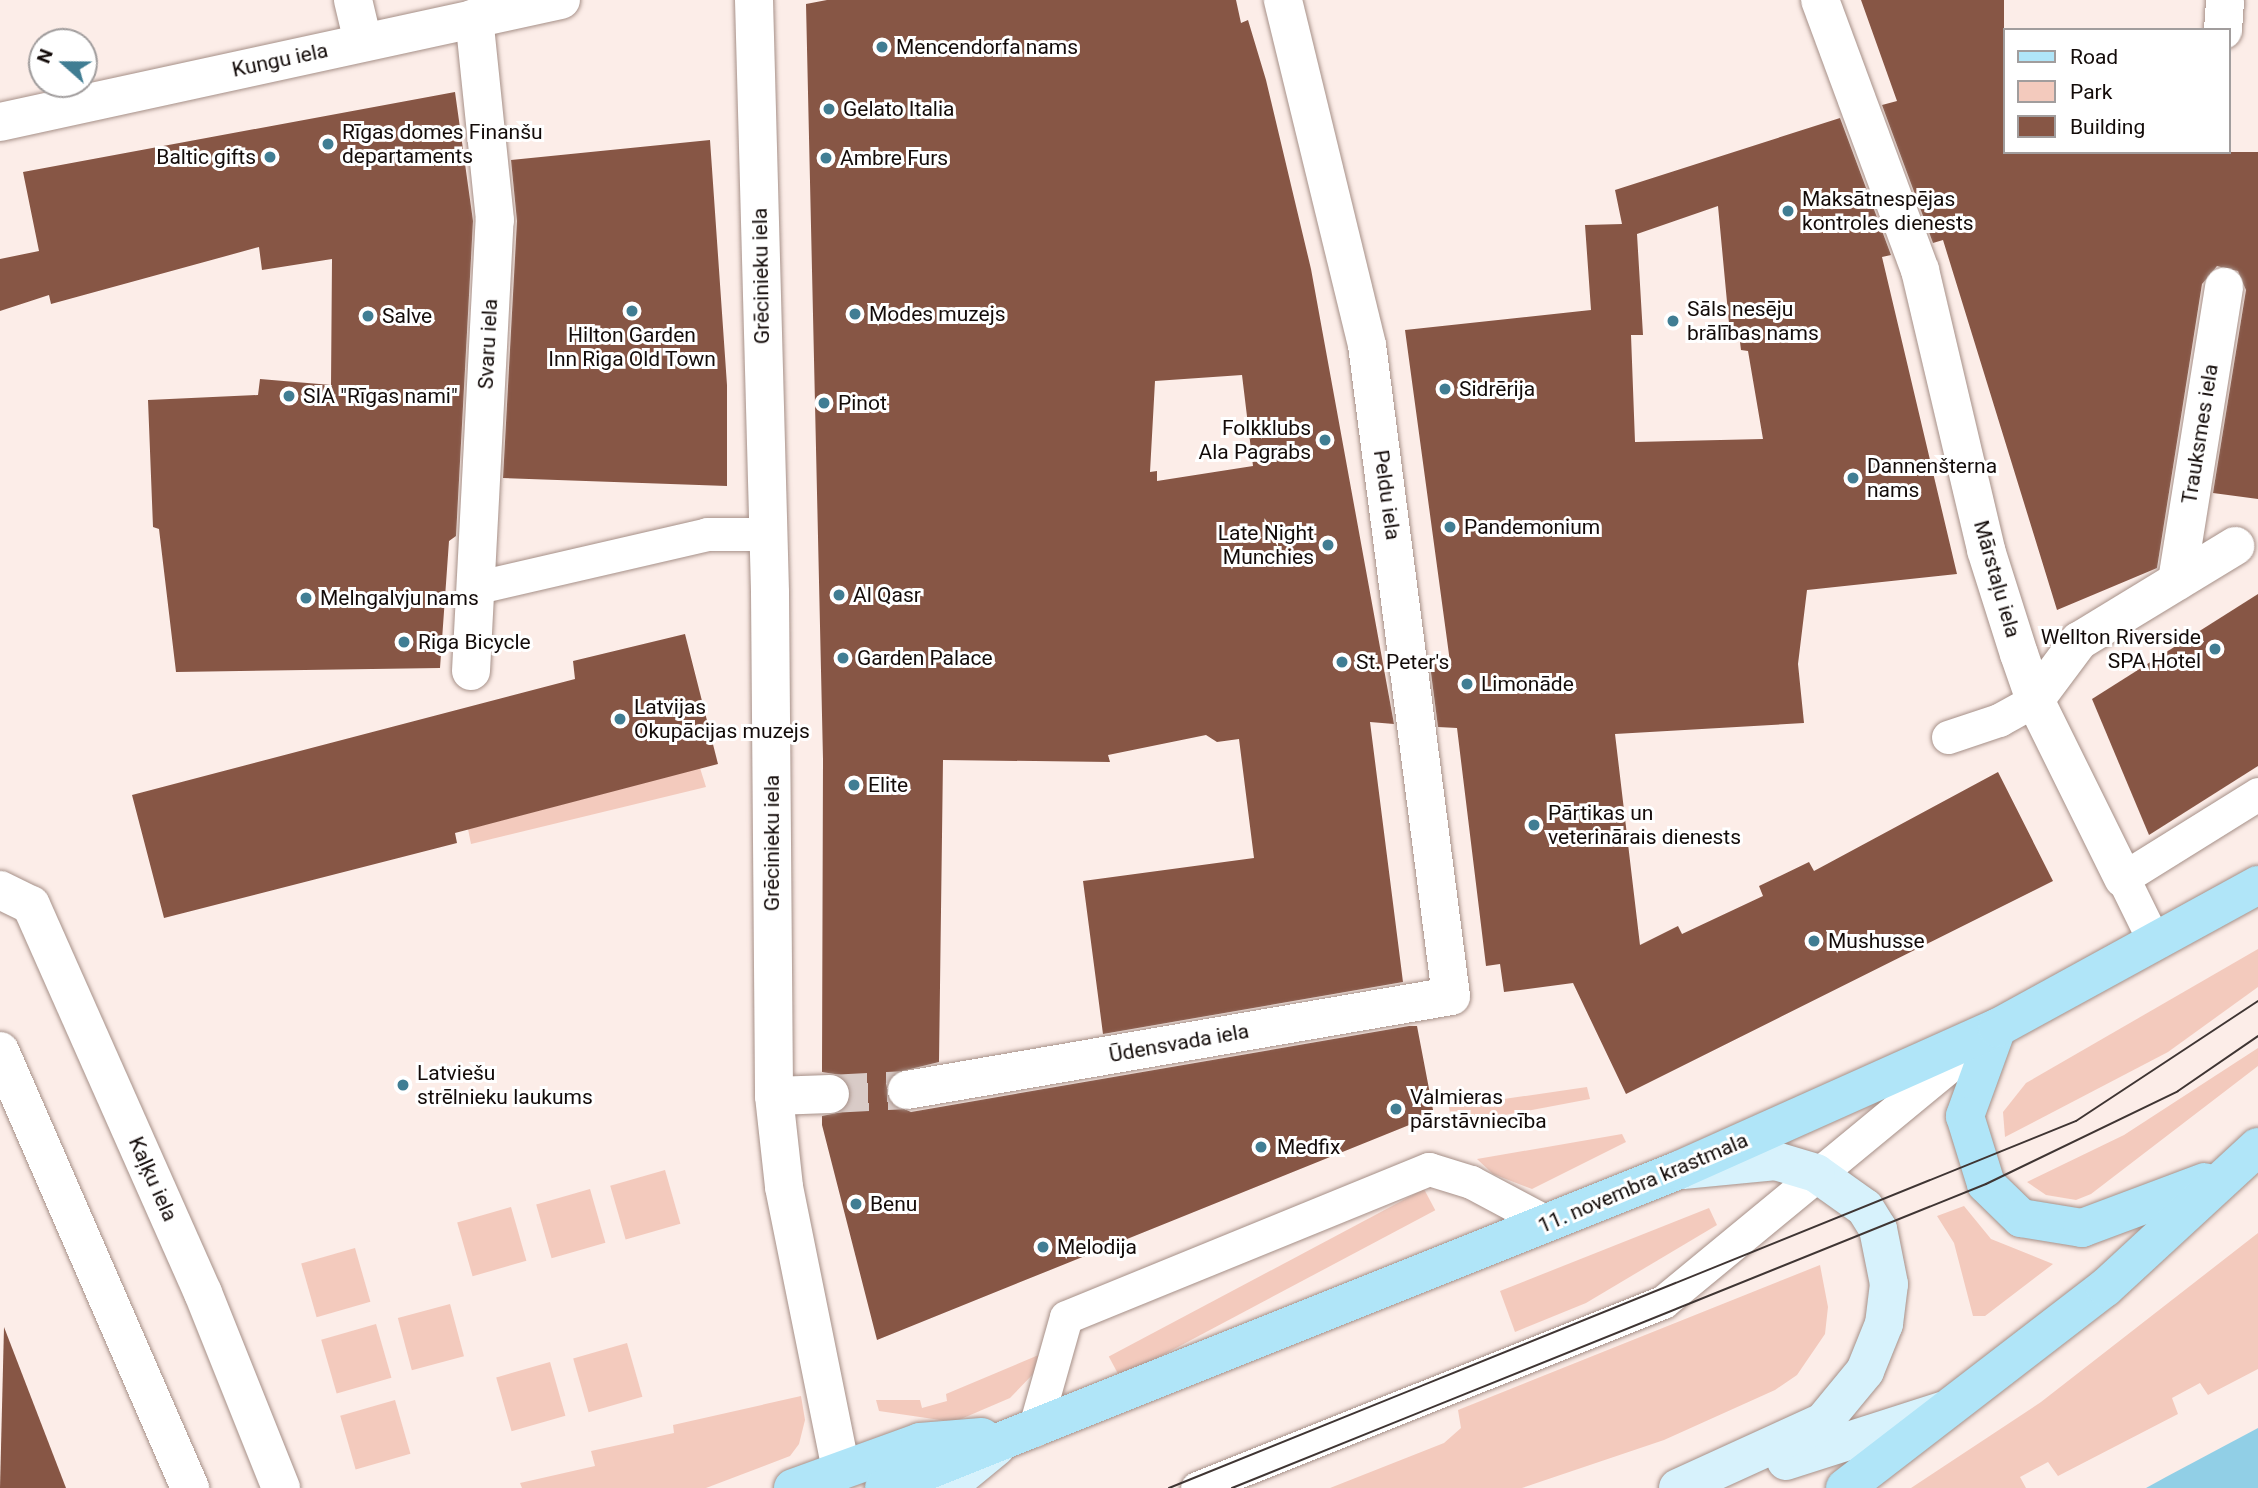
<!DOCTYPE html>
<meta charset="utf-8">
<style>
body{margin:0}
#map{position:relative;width:2258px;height:1488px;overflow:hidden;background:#fcede8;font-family:Roboto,sans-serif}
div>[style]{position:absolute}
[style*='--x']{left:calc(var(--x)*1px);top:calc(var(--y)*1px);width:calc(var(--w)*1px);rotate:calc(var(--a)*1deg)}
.green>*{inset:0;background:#f3cabd;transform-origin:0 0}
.water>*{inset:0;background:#91cfe6}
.building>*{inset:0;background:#875645}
.street-tunnel>*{height:38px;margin-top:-19px;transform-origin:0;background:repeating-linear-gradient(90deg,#d9cbc7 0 38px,transparent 0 57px)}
.roads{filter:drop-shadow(0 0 2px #a69088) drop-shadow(0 0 2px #a69088)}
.lane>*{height:33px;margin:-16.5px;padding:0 16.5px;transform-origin:16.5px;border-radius:16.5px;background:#fff}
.street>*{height:38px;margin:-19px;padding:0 19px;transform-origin:19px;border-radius:19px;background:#fff}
.secondary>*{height:38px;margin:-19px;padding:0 19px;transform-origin:19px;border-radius:19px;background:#d7f2fc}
.primary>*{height:38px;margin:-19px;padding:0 19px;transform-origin:19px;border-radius:19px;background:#b0e5f8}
.tram>*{height:2px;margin:-1px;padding:0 1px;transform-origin:1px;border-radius:1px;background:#3f3533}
.dots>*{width:19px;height:19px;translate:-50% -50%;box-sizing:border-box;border:4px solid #fff;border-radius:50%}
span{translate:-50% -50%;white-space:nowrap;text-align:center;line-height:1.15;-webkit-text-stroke:6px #fff;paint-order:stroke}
.poi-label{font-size:21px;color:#130b09}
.left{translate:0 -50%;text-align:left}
.right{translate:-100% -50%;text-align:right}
.street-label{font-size:21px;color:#130b09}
.legend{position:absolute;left:2003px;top:28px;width:228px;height:126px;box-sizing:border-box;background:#fff;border:2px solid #a19d9d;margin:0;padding:9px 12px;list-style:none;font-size:21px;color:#130b09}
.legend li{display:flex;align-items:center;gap:14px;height:35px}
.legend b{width:35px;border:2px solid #a19d9d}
.north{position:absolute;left:28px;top:28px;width:70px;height:70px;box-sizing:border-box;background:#fff;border:2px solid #a19d9d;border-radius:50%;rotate:291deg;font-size:19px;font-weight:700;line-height:28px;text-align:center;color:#130b09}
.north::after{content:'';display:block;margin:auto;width:24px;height:32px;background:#407d93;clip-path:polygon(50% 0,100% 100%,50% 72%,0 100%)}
</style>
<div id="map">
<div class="green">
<div style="clip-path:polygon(700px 768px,706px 787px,471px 844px,468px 829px)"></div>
<div style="clip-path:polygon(2258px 949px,2258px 987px,2168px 1052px,2005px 1137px,2003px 1112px,2026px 1083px)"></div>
<div style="clip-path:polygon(2258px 1048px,2258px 1066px,2091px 1194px,2076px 1200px,2046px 1195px,2027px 1182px,2124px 1135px)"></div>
<div style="clip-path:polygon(1587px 1087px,1590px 1099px,1452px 1125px,1449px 1107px)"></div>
<div style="clip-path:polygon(1622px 1134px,1626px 1142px,1532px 1189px,1493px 1174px,1477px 1159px)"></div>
<div style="left:665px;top:1170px;width:56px;height:57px;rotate:74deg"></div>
<div style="left:590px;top:1189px;width:56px;height:56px;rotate:74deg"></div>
<div style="left:1424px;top:1189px;width:24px;height:357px;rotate:62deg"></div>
<div style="clip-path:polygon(1964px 1206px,1991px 1239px,2053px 1264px,1985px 1316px,1973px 1316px,1954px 1243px,1937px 1216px)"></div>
<div style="left:511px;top:1207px;width:56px;height:56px;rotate:74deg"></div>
<div style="clip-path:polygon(1709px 1208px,1717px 1225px,1586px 1303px,1515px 1332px,1500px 1291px)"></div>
<div style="clip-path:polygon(2258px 1233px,2258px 1369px,2208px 1395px,2200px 1383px,2172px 1398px,2178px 1414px,2058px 1476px,2048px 1462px,2020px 1477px,2026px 1488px,1911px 1488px,2041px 1402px)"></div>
<div style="left:355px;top:1248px;width:56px;height:56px;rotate:74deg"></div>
<div style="clip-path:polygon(1820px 1265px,1828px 1307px,1825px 1334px,1797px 1375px,1775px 1390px,1664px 1440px,1522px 1488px,1330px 1488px,1444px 1443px,1461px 1428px,1458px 1410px)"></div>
<div style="left:450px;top:1304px;width:54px;height:54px;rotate:75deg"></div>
<div style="left:376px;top:1324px;width:56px;height:57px;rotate:74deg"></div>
<div style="left:627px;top:1343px;width:56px;height:56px;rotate:74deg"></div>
<div style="clip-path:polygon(1041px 1354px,1034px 1373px,1010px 1398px,954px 1422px,879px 1411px,876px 1400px,920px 1400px,922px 1408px,947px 1401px,946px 1394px)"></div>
<div style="left:550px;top:1362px;width:56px;height:56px;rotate:74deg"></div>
<div style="clip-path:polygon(801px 1396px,805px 1420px,799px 1444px,790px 1456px,706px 1488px,522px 1488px,520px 1483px,595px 1466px,591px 1451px,674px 1433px,673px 1425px)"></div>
<div style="left:395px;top:1400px;width:56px;height:57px;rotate:74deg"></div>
</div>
<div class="water">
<div style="clip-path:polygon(2258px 1428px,2258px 1488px,2146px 1488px,2166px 1477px)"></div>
</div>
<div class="building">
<div style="clip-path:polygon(evenodd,827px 0,1236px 0,1241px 23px,1248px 20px,1266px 80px,1311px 269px,1394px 724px,1370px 722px,1403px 982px,1103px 1034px,1083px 881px,1254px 858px,1239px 739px,1217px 742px,1206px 735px,1108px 755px,1110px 762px,943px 760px,939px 1062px,894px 1073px,886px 1083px,890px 1103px,911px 1112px,1409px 1026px,1417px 1026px,1434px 1115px,877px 1340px,822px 1125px,822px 1116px,842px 1112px,852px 1094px,841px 1075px,822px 1072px,823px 759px,806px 4px,827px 0,1242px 375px,1253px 466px,1157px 481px,1157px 471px,1150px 472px,1155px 381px,1242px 375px)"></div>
<div style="clip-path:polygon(1861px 0,2004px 0,2004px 152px,2258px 152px,2258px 499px,2213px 493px,2246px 290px,2238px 271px,2217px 266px,2202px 284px,2157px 568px,2057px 610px,1943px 240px,1933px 243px,1882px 105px,1897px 101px)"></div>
<div style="clip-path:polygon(455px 92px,473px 221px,456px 536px,449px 541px,440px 668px,176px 672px,159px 529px,153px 527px,148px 400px,258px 395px,260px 379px,331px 385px,332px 259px,262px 270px,259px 247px,51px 304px,49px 295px,0 311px,0 259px,39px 251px,23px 172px)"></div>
<div style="clip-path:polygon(evenodd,1840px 118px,1891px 255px,1882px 257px,1957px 574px,1807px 590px,1798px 664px,1804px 723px,1615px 734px,1640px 945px,1678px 926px,1682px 934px,1763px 896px,1759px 886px,1809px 862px,1814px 871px,1998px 772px,2053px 881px,1626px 1094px,1573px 983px,1504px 992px,1500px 964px,1486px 966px,1457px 728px,1438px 727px,1430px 665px,1450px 662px,1405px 330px,1591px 310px,1585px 225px,1622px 224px,1615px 190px,1840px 118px,1718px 206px,1730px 334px,1739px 334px,1741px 350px,1748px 351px,1763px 439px,1635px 442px,1631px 335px,1643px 335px,1637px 234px,1718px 206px)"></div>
<div style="clip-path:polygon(710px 140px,727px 385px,727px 486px,503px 478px,517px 221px,511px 160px)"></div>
<div style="clip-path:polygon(2258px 594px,2258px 766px,2149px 835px,2092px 699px)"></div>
<div style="clip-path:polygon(685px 634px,718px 764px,455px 833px,457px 843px,164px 918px,132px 795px,575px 679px,573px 661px)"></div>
<div style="clip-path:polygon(4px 1327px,66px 1488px,0 1488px)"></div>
</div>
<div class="street-tunnel">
<div style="--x:830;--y:1094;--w:77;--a:-3"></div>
</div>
<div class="roads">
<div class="lane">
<div style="--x:474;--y:588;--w:239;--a:-13"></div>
<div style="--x:707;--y:534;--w:60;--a:0"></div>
<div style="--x:1948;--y:737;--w:54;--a:-18.4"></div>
<div style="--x:1999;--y:720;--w:41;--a:-29.1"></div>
<div style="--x:2154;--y:941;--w:70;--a:-116.2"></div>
<div style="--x:2123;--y:878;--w:159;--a:-31.9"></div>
<div style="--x:1034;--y:1430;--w:117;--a:-74.2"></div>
<div style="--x:1066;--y:1317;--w:392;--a:-22.2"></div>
<div style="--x:1429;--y:1169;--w:44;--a:17.2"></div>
<div style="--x:1471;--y:1182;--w:87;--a:28"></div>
<div style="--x:1197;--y:1488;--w:502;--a:-21.76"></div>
<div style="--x:1663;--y:1302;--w:399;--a:-39.5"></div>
</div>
<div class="street">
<div style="--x:353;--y:0;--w:43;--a:76.6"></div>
<div style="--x:754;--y:0;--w:593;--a:88.45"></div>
<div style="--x:770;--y:593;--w:503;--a:89.54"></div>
<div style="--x:774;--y:1096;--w:92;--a:83.7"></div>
<div style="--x:784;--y:1187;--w:288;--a:78.6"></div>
<div style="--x:1820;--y:0;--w:288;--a:69.7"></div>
<div style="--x:1920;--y:270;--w:288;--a:76.7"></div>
<div style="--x:1986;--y:550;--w:109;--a:72.4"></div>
<div style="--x:2019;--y:654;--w:49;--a:70.8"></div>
<div style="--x:2035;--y:700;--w:199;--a:63.7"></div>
<div style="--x:2223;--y:30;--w:30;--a:-86"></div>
<div style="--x:0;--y:122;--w:574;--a:-12.27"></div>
<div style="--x:2177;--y:581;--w:298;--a:-80.9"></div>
<div style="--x:471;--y:671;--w:452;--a:-87"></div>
<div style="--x:495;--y:220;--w:203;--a:-95.9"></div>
<div style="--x:2035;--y:700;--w:74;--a:-53.3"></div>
<div style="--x:2079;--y:641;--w:183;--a:-31.3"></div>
<div style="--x:0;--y:890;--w:34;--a:26"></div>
<div style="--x:31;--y:905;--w:424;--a:66.1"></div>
<div style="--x:203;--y:1293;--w:210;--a:68.2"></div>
<div style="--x:0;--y:1051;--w:477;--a:66.5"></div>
<div style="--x:907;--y:1090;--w:552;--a:-9.8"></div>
<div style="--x:1451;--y:996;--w:656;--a:-97.35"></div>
<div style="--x:1367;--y:345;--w:355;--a:-103.7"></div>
<div style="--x:774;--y:1096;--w:56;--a:-2"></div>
</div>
<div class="secondary">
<div style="--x:1786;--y:1461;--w:164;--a:-17.8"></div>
<div style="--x:946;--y:1488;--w:65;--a:-39.4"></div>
<div style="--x:1678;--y:1488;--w:159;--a:-24.5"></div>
<div style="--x:1823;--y:1422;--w:66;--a:-50.5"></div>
<div style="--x:1865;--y:1371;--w:51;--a:-68"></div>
<div style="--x:1884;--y:1324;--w:40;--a:-82.9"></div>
<div style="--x:1889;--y:1284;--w:56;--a:-101.3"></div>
<div style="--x:1878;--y:1229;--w:25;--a:-122"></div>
<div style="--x:1865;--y:1208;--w:60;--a:-144.5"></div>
<div style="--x:1816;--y:1173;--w:42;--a:-163.3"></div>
<div style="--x:1776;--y:1161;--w:91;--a:174.4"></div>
</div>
<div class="primary">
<div style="--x:1997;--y:1028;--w:94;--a:110"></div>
<div style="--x:1965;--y:1116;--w:71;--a:72.8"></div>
<div style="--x:1986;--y:1184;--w:49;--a:44.2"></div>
<div style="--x:2021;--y:1218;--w:62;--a:9.3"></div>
<div style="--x:2082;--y:1228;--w:131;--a:-20.5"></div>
<div style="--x:793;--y:1488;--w:135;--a:-19.9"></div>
<div style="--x:920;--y:1442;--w:62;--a:-4.6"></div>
<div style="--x:884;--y:1488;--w:856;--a:-21.8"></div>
<div style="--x:1679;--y:1170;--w:348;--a:-24.1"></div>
<div style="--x:1997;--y:1028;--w:298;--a:-28.7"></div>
<div style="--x:1845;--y:1488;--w:328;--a:-37.6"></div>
<div style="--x:2105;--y:1288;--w:208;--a:-42.7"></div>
</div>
</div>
<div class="tram">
<div style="--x:1169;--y:1488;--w:978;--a:-22.03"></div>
<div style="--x:2076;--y:1121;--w:218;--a:-33.4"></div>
<div style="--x:1232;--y:1488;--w:813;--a:-21.96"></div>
<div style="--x:1986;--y:1184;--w:213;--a:-25.8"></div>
<div style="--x:2178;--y:1091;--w:97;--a:-34.5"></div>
</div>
<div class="dots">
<div style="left:882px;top:47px;background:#407d93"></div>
<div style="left:829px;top:109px;background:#407d93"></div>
<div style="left:328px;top:144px;background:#407d93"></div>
<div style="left:270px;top:157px;background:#407d93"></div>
<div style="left:826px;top:158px;background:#407d93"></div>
<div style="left:1788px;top:211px;background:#407d93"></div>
<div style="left:632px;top:311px;background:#407d93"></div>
<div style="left:855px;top:314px;background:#407d93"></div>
<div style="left:368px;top:316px;background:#407d93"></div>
<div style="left:1673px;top:321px;background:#407d93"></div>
<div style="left:1445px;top:389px;background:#407d93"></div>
<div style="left:289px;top:396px;background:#407d93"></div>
<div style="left:824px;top:403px;background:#407d93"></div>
<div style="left:1325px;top:440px;background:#407d93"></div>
<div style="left:1853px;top:478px;background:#407d93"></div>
<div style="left:1450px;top:527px;background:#407d93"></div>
<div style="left:1328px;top:545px;background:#407d93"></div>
<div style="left:839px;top:595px;background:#407d93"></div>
<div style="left:306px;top:598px;background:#407d93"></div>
<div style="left:404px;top:642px;background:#407d93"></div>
<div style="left:2215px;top:649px;background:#407d93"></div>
<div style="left:843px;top:658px;background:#407d93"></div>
<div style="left:1342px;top:662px;background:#407d93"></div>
<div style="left:1467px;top:684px;background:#407d93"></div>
<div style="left:620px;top:719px;background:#407d93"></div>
<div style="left:854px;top:785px;background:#407d93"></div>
<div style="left:1534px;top:825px;background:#407d93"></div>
<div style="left:1814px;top:941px;background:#407d93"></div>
<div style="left:403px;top:1085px;background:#407d93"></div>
<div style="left:1396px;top:1109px;background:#407d93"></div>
<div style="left:1261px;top:1147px;background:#407d93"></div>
<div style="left:856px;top:1204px;background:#407d93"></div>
<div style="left:1043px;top:1247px;background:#407d93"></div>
</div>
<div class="poi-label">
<span class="left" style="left:896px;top:47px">Mencendorfa nams</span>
<span class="left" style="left:843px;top:109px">Gelato Italia</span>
<span class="left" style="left:342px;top:144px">Rīgas domes Finanšu<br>departaments</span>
<span class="right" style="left:256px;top:157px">Baltic gifts</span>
<span class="left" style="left:840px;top:158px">Ambre Furs</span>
<span class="left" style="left:1802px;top:211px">Maksātnespējas<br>kontroles dienests</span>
<span class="left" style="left:1687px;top:321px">Sāls nesēju<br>brālības nams</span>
<span class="left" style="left:869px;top:314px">Modes muzejs</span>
<span class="left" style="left:382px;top:316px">Salve</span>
<span style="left:632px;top:347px">Hilton Garden<br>Inn Riga Old Town</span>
<span class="left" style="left:1459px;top:389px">Sidrērija</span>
<span class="left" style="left:303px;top:396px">SIA "Rīgas nami"</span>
<span class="left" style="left:838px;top:403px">Pinot</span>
<span class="right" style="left:1311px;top:440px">Folkklubs<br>Ala Pagrabs</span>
<span class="left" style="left:1867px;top:478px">Dannenšterna<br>nams</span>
<span class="left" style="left:1464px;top:527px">Pandemonium</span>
<span class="right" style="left:1314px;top:545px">Late Night<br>Munchies</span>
<span class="left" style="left:853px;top:595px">Al Qasr</span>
<span class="left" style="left:320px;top:598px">Melngalvju nams</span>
<span class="right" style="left:2201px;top:649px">Wellton Riverside<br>SPA Hotel</span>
<span class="left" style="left:418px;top:642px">Riga Bicycle</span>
<span class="left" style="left:857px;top:658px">Garden Palace</span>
<span class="left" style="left:1356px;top:662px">St. Peter's</span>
<span class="left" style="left:1481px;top:684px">Limonāde</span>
<span class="left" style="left:634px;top:719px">Latvijas<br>Okupācijas muzejs</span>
<span class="left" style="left:868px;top:785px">Elite</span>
<span class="left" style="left:1548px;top:825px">Pārtikas un<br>veterinārais dienests</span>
<span class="left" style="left:1828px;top:941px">Mushusse</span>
<span class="left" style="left:417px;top:1085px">Latviešu<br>strēlnieku laukums</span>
<span class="left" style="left:1410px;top:1109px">Valmieras<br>pārstāvniecība</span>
<span class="left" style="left:1277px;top:1147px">Medfix</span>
<span class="left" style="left:870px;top:1204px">Benu</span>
<span class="left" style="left:1057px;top:1247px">Melodija</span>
</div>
<div class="street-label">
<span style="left:280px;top:60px;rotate:-12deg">Kungu iela</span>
<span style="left:761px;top:276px;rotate:-91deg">Grēcinieku iela</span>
<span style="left:488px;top:344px;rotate:-87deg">Svaru iela</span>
<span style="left:2200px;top:434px;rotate:-81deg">Trauksmes iela</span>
<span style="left:1387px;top:495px;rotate:82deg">Peldu iela</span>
<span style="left:1997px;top:579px;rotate:74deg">Mārstaļu iela</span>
<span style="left:772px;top:843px;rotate:-90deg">Grēcinieku iela</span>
<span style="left:1179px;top:1043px;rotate:-10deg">Ūdensvada iela</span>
<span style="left:153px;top:1179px;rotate:66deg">Kaļķu iela</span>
<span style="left:1643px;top:1183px;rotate:-23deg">11. novembra krastmala</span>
</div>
<ul class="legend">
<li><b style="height:9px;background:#b0e5f8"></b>Road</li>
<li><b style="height:19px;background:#f3cabd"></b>Park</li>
<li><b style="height:19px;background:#875645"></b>Building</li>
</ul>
<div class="north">N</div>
</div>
